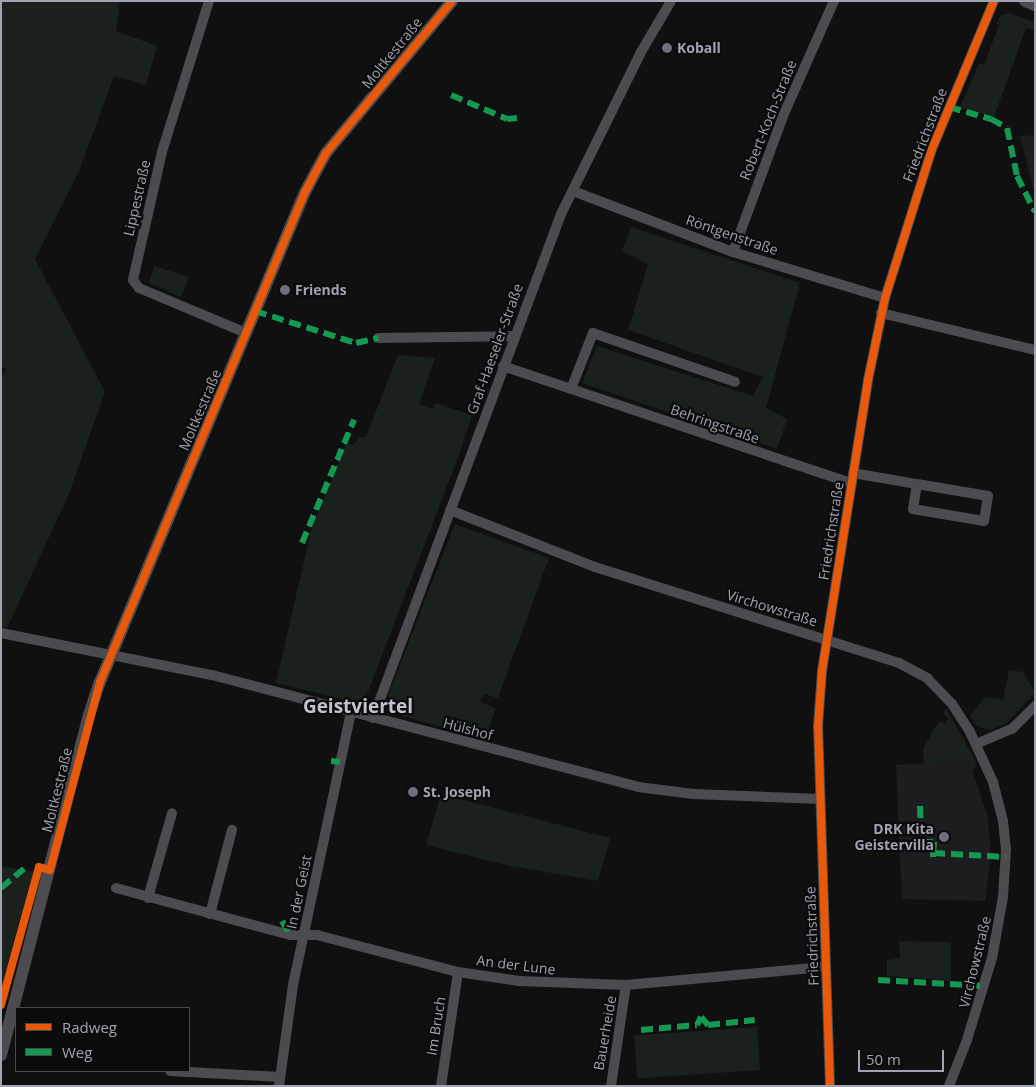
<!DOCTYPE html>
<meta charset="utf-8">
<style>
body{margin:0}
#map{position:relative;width:1036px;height:1087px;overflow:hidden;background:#101010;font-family:"Open Sans",sans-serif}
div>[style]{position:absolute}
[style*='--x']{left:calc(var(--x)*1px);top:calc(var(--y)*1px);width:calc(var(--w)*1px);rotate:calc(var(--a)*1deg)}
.built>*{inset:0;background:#1d1d1f}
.green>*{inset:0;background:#1a201c;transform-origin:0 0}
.minor>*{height:10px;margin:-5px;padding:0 5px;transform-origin:5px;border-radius:5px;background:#4b4b50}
.tertiary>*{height:12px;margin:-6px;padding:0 6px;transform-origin:6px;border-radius:6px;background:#4b4b50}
.quiet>*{height:6px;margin-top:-3px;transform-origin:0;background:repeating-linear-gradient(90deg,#139951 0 12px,transparent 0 18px)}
.cycleway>*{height:8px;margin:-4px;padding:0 4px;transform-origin:4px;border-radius:4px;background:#e8590c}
.dots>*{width:14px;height:14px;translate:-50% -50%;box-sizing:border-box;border:2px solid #0b0b0c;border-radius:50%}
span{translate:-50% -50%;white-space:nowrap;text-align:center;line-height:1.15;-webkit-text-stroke:4.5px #0b0b0c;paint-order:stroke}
.poi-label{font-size:14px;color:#a1a3b1;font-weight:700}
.left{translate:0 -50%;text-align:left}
.right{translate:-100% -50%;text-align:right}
.street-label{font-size:14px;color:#a1a3b1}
.district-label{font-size:19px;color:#c2c3cd;font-weight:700}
.frame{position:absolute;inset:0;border:2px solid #a1a3b1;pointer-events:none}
.legend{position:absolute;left:15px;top:1007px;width:175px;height:65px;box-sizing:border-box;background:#0b0b0c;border:1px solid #47484e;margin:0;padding:6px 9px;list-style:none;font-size:15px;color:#a1a3b1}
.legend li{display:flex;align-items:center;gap:10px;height:25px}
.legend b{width:25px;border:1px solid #47484e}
.scale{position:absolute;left:858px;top:1050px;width:86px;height:22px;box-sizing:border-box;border:2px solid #a1a3b1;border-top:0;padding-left:6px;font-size:15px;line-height:18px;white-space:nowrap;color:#a1a3b1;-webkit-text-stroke:4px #0b0b0c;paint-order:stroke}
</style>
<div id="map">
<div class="built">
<div style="clip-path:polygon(1035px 135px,1035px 196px,1020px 136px)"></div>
<div style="clip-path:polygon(969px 761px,988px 818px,991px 856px,985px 901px,902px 899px,896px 765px)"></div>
</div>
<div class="green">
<div style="clip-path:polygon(1px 1px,120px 1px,116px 31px,157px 46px,146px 85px,114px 76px,79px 171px,35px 259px,105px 392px,68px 496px,7px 628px,1px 627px,1px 377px,7px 369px,1px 367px)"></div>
<div style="clip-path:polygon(1009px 13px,1035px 22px,1035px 30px,1026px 28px,994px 117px,960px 107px,979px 63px,984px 65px,999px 25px,996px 24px,1001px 15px)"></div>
<div style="clip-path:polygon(631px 227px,800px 283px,766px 408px,787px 419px,777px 449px,582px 383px,597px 346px,753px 396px,763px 377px,628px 330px,648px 264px,622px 251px)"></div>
<div style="clip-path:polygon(154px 266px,189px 277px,181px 297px,149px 283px)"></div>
<div style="clip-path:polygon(398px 355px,435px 358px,419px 404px,434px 409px,435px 403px,472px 415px,460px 452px,366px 697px,354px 702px,276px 683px,311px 531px,346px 444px,354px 445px,359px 437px,366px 437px)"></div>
<div style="clip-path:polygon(455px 524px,549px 558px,498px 698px,484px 694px,480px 702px,496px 708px,485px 739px,395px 714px,388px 695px)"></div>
<div style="clip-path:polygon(1009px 670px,1023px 672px,1035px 692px,1007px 723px,991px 730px,977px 727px,970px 715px,986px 697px,1003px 700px)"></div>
<div style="clip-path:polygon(946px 708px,974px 758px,977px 766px,972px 772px,968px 761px,924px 764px,923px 748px,939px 721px,945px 724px,948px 718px,943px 714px)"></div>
<div style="clip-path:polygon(441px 794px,610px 838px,598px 881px,511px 866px,426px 845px)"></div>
<div style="clip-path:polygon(1px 866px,36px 872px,1px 1005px)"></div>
<div style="clip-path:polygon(899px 941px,951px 942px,951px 981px,887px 976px,887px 960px,900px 958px)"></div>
<div style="left:757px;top:1027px;width:43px;height:123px;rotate:86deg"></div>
</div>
<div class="minor">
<div style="--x:209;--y:1;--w:158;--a:107.3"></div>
<div style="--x:162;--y:152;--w:131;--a:102.8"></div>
<div style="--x:133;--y:280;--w:10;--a:53"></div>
<div style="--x:139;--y:288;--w:116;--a:22.8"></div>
<div style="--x:573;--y:191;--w:171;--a:20.9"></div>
<div style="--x:733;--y:252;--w:159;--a:16.8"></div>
<div style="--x:733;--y:252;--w:145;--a:-69.8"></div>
<div style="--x:783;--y:116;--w:126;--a:-66.1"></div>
<div style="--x:881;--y:313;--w:158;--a:13.5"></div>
<div style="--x:378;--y:338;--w:135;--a:-0.8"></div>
<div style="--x:503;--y:366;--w:367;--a:18.6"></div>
<div style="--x:571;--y:389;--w:60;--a:-68.6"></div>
<div style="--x:593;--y:333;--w:150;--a:19"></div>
<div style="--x:853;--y:473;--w:65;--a:9.8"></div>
<div style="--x:917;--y:484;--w:72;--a:9.6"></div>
<div style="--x:988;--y:496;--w:25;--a:99"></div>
<div style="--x:984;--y:521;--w:72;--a:-170.4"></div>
<div style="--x:913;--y:509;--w:25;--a:-81"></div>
<div style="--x:450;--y:510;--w:156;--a:21.5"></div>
<div style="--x:595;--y:567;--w:319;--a:17.5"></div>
<div style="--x:899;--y:663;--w:32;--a:28"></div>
<div style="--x:927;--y:678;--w:36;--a:46"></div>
<div style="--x:952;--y:704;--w:33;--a:57"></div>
<div style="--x:970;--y:732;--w:55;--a:65.3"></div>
<div style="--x:993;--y:782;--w:40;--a:75.6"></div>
<div style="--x:1003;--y:821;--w:29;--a:84"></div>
<div style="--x:1006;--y:850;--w:47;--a:93.7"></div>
<div style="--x:1003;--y:897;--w:62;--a:100.2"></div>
<div style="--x:992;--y:958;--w:86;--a:107"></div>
<div style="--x:967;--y:1040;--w:49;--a:111.4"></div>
<div style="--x:1;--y:633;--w:215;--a:11.3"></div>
<div style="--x:212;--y:675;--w:440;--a:14.7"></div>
<div style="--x:638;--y:787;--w:56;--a:7.1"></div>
<div style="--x:694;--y:794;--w:126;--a:2.3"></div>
<div style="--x:373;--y:718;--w:538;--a:-69.54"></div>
<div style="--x:561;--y:214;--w:181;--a:-63.7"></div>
<div style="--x:641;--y:52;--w:59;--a:-59.5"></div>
<div style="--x:976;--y:744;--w:39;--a:-23"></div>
<div style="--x:1012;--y:729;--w:33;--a:-45"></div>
<div style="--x:116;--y:888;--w:180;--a:15.1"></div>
<div style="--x:290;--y:935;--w:27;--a:0"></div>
<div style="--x:317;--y:935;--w:146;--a:14.7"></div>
<div style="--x:458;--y:972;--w:62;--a:8.4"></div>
<div style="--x:519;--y:981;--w:107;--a:2.1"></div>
<div style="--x:626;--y:985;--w:200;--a:-5.2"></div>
<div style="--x:148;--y:898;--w:88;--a:-74.2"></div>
<div style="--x:210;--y:914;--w:87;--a:-75.3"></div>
<div style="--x:170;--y:1071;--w:110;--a:3.1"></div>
<div style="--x:279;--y:1086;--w:102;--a:-82.1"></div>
<div style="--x:293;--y:985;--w:278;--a:-78"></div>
<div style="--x:441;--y:1086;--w:115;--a:-81.5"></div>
<div style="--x:611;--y:1086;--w:102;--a:-81.6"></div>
<div style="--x:830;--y:1086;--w:360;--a:-91.9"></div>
<div style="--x:818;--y:726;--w:55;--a:-85.8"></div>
<div style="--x:822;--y:671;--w:295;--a:-81"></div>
<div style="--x:868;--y:380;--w:84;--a:-78.3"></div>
<div style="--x:885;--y:298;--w:156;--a:-72.5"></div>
<div style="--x:932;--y:149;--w:160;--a:-67.3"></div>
</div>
<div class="tertiary">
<div style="--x:1025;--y:1;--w:11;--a:22"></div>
<div style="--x:1;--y:1055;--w:351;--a:-75.5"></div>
<div style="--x:89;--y:715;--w:35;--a:-72"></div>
<div style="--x:100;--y:682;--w:531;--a:-67.3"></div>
<div style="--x:305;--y:192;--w:44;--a:-61.7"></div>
<div style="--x:326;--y:153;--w:197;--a:-50.3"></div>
</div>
<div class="quiet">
<div style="--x:451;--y:95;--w:61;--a:23.2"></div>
<div style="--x:507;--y:119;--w:10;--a:-6"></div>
<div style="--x:949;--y:107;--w:44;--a:15.9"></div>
<div style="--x:991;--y:119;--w:18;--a:29"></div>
<div style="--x:1007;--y:128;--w:49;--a:78.2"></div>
<div style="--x:1017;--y:176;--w:40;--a:63.4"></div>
<div style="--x:255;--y:311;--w:106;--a:17.6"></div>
<div style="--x:356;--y:343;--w:23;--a:-13"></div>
<div style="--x:302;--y:543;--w:134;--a:-67.1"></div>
<div style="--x:331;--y:761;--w:9;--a:6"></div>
<div style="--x:920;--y:806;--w:36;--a:88"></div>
<div style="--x:921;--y:842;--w:13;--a:0"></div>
<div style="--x:934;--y:842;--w:11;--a:95"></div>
<div style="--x:933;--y:857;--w:4;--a:-90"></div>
<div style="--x:933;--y:853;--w:73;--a:3.1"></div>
<div style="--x:1;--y:888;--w:35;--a:-40"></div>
<div style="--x:282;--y:921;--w:16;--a:60"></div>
<div style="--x:878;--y:980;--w:107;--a:3.2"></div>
<div style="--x:641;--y:1030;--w:56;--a:-5.1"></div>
<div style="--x:697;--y:1025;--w:9;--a:-63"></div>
<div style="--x:701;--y:1017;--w:11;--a:49"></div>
<div style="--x:708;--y:1025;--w:47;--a:-6.1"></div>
</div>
<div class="cycleway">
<div style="--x:1;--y:1005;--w:143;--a:-74.6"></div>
<div style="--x:39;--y:867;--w:11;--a:15"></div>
<div style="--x:50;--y:870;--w:195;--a:-75.1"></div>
<div style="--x:100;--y:682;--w:531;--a:-67.3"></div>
<div style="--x:305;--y:192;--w:44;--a:-61.7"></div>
<div style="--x:326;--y:153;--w:197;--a:-50.3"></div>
<div style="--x:830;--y:1086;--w:360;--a:-91.9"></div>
<div style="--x:818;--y:726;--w:55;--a:-85.8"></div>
<div style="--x:822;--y:671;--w:295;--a:-81"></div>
<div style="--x:868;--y:380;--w:84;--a:-78.3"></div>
<div style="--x:885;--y:298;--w:156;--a:-72.5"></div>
<div style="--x:932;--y:149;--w:160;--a:-67.3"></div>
</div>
<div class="dots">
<div style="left:667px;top:48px;background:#6e7079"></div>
<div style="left:285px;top:290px;background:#6e7079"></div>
<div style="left:413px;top:792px;background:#6e7079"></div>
<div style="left:944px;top:837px;background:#6e7079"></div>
</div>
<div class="poi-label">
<span class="left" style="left:677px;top:48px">Koball</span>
<span class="left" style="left:295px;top:290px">Friends</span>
<span class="left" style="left:423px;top:792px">St. Joseph</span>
<span class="right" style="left:934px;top:837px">DRK Kita<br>Geistervilla</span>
</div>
<div class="street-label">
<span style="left:392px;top:53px;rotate:-51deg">Moltkestraße</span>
<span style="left:768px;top:120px;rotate:-68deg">Robert-Koch-Straße</span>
<span style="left:925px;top:135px;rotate:-69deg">Friedrichstraße</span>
<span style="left:137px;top:198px;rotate:-77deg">Lippestraße</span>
<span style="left:732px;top:235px;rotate:19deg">Röntgenstraße</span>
<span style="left:495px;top:349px;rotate:-70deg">Graf-Haeseler-Straße</span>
<span style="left:200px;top:410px;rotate:-67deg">Moltkestraße</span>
<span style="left:715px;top:424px;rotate:19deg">Behringstraße</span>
<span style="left:831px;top:531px;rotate:-81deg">Friedrichstraße</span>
<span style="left:772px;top:608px;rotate:17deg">Virchowstraße</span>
<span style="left:468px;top:729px;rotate:15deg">Hülshof</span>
<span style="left:57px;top:790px;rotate:-76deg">Moltkestraße</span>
<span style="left:299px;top:892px;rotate:-78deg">In der Geist</span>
<span style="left:812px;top:936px;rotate:-92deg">Friedrichstraße</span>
<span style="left:975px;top:962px;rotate:-76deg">Virchowstraße</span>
<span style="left:516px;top:965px;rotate:7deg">An der Lune</span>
<span style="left:436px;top:1026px;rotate:-81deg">Im Bruch</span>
<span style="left:605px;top:1033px;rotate:-80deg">Bauerheide</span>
</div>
<div class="district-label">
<span style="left:358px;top:707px">Geistviertel</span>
</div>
<div class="frame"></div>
<ul class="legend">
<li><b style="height:6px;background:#e8590c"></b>Radweg</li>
<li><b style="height:6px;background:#139951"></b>Weg</li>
</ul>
<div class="scale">50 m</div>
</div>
